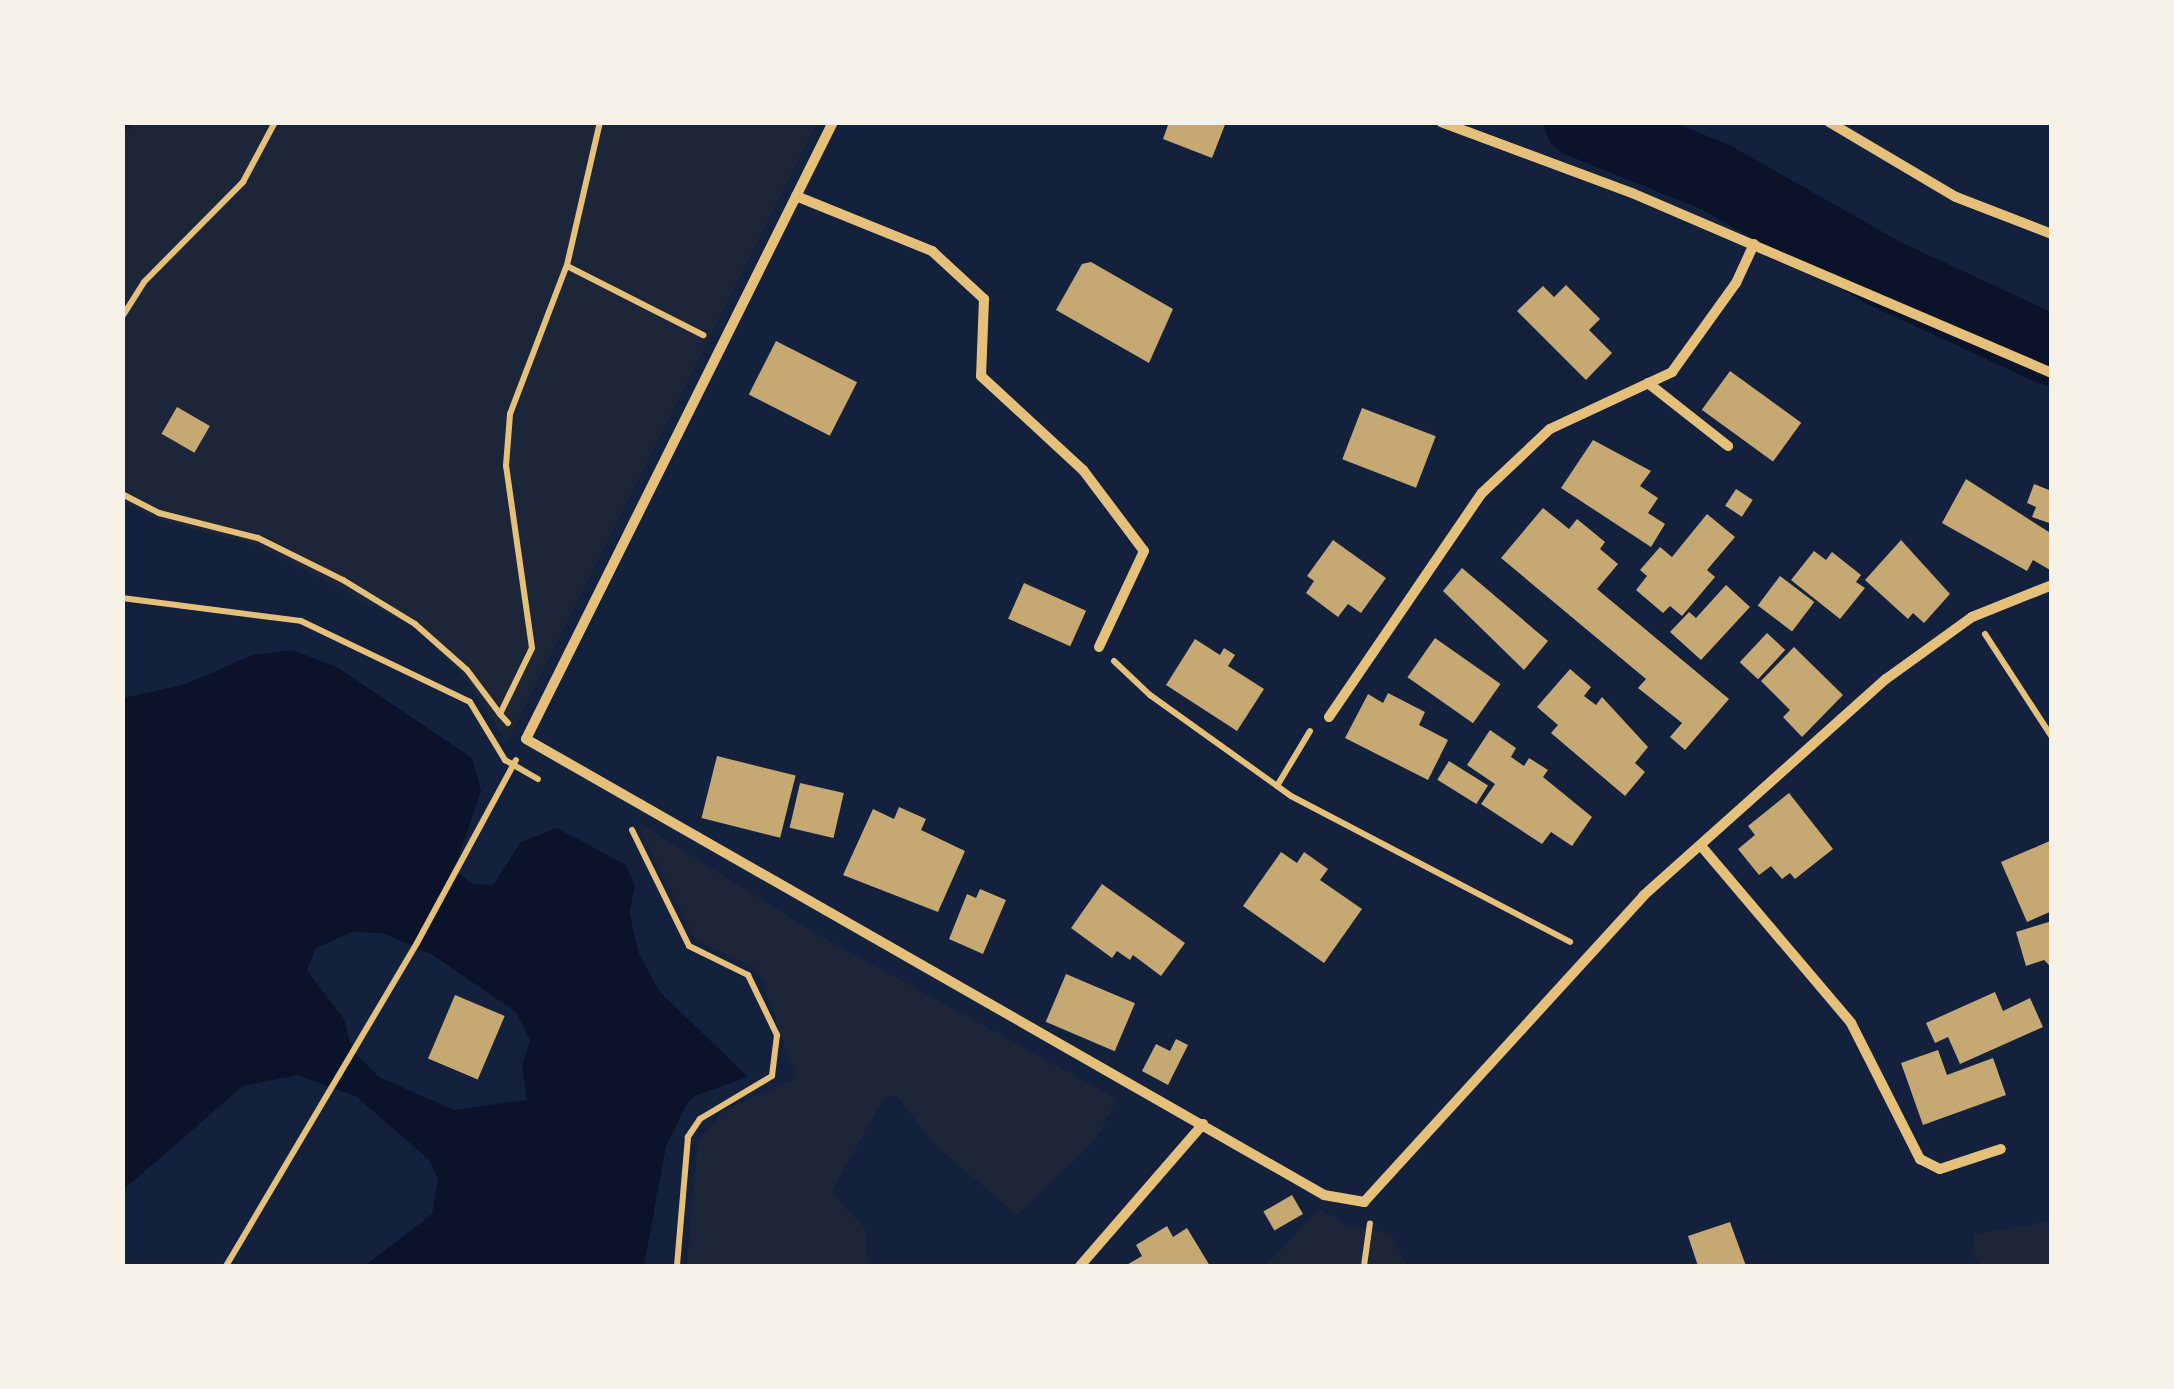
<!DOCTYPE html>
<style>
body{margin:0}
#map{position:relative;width:2174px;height:1389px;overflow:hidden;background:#14213d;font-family:Poppins,sans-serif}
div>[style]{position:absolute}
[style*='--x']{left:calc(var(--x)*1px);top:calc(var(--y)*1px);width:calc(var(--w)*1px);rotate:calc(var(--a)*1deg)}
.green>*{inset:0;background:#1d2539}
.water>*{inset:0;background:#0b132b}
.river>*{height:70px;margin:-35px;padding:0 35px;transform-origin:35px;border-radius:35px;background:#0b132b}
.building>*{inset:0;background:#c6a872;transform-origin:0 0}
.path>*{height:6px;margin:-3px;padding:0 3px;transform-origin:3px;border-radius:3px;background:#e5c07b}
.minor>*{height:10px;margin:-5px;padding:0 5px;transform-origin:5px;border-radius:5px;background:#e5c07b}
span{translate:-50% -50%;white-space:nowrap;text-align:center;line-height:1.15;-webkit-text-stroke:9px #f6f1e7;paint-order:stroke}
.frame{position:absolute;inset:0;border:125px solid #f6f1e7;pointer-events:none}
</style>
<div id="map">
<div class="green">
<div style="clip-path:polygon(134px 123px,817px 123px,507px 742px,462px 674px,412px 626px,258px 546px,157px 519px,123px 502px,122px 139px)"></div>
<div style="clip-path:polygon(636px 821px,815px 933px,1117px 1099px,1096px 1139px,1017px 1215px,934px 1144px,896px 1095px,884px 1098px,831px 1192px,866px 1230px,868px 1266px,687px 1266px,698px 1141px,725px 1110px,796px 1078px,764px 982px,754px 967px,696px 941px)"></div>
<div style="clip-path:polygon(1319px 1209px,1349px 1226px,1390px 1233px,1407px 1266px,1265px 1266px)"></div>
<div style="clip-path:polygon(2051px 1221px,2051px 1266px,1981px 1266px,1971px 1253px,1975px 1234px)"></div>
</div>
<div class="water">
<div style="clip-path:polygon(evenodd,292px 650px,337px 667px,472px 758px,481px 791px,454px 870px,473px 884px,493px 885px,521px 842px,557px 828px,626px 865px,635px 887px,629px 912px,639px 954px,660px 992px,748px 1077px,694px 1096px,684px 1109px,666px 1147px,644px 1266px,364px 1266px,432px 1214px,438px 1180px,429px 1160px,357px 1097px,298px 1075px,243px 1086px,123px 1190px,123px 698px,186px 684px,252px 655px,292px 650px,352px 932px,382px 933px,431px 954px,516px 1012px,530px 1040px,522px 1065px,527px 1100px,454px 1110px,379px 1077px,352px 1050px,344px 1019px,307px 970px,316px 948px,352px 932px)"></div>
</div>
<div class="river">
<div style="--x:1579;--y:122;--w:147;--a:22"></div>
<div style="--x:1715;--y:177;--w:197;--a:29.6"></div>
<div style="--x:1886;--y:274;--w:183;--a:24.9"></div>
</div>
<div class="building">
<div style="clip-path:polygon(1169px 122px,1226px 122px,1212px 158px,1163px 139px)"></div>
<div style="clip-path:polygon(1091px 262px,1173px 309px,1149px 363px,1056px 310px,1082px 264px)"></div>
<div style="clip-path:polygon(1566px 285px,1600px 319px,1589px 330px,1612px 353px,1586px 380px,1517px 311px,1543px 286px,1554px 297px)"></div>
<div style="left:776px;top:341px;width:91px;height:60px;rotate:27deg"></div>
<div style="left:1730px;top:371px;width:88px;height:48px;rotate:36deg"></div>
<div style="left:177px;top:407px;width:38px;height:31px;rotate:30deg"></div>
<div style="left:1362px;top:408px;width:79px;height:55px;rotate:21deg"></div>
<div style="clip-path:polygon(1593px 440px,1651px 471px,1640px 486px,1658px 498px,1648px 513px,1665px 524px,1651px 547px,1561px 488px)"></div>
<div style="clip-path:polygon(1966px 479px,2052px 534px,2050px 570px,2033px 560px,2027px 571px,1942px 523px)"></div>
<div style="clip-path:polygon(2052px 483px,2052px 524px,2032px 517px,2036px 507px,2027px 503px,2034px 484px,2049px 490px)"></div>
<div style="left:1736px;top:489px;width:20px;height:20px;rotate:33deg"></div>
<div style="clip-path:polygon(1543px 508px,1569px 529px,1577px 519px,1605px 542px,1600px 549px,1618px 564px,1597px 589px,1729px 699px,1685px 750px,1670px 737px,1682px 723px,1638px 688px,1646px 679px,1501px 558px)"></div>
<div style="clip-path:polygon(1707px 514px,1735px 537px,1707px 570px,1715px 577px,1682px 616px,1670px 606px,1663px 613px,1636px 590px,1647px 576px,1640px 570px,1660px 547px,1672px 557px)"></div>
<div style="clip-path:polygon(1333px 540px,1386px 578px,1361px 613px,1348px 604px,1338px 617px,1306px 593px,1314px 581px,1307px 576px)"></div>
<div style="clip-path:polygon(1901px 540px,1950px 594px,1924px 623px,1913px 613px,1908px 619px,1865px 580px)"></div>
<div style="clip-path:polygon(1814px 551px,1826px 560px,1832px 552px,1861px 575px,1856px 582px,1865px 588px,1840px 619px,1791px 580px)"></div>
<div style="clip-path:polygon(1462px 568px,1548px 641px,1524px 670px,1443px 591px)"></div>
<div style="left:1780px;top:576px;width:43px;height:37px;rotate:37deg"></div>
<div style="left:1024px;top:583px;width:68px;height:39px;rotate:24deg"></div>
<div style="clip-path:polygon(1726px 585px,1750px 607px,1701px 660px,1670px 632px,1689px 612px,1696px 618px)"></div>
<div style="left:1767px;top:633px;width:25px;height:40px;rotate:43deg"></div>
<div style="left:1435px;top:638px;width:80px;height:48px;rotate:35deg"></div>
<div style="clip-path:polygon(1195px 639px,1220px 655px,1224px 648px,1235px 655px,1228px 666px,1264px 689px,1237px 731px,1166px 685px)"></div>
<div style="clip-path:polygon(1794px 647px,1843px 695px,1802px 737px,1783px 717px,1790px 710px,1761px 681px)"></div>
<div style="clip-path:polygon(1570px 669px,1591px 687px,1584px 696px,1596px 705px,1602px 697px,1648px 747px,1635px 763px,1645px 772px,1625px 796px,1551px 733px,1558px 725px,1537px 707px)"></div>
<div style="clip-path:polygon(1388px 693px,1425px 712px,1419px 725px,1448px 740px,1428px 780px,1345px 738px,1368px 694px,1383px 703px)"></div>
<div style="clip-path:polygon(1490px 730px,1516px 748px,1511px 757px,1524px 766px,1529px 758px,1548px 770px,1543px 777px,1592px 817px,1572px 846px,1551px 832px,1542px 844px,1481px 804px,1495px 784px,1467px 765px)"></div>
<div style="left:717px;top:756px;width:81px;height:64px;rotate:14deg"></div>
<div style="left:1449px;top:761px;width:46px;height:22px;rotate:32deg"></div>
<div style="left:800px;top:783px;width:45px;height:46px;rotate:13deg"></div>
<div style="clip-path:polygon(1789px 793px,1833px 849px,1795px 879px,1790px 873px,1782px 879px,1771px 866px,1759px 875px,1738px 849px,1755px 835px,1748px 826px)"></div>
<div style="clip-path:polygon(899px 807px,926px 819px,921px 830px,965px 851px,938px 912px,843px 875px,873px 809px,894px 819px)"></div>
<div style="clip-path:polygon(2052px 840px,2052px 911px,2027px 922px,2001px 862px)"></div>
<div style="clip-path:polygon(1281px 852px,1297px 863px,1304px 852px,1328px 869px,1320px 880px,1362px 909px,1324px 963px,1243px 906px)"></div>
<div style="clip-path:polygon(1102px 884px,1185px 943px,1161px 976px,1133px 955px,1130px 960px,1117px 951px,1112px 958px,1071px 928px)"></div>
<div style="clip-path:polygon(980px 889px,1006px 900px,983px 954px,949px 939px,967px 894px,976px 898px)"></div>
<div style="clip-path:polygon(2052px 921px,2052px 968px,2044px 960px,2026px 966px,2016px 932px)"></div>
<div style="left:1066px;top:974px;width:75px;height:52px;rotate:23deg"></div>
<div style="clip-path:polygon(1995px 992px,2003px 1011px,2030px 998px,2043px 1027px,1960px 1064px,1948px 1037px,1935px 1043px,1926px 1023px)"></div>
<div style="left:455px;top:995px;width:54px;height:69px;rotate:23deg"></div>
<div style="clip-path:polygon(1176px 1039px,1188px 1045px,1168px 1085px,1142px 1071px,1156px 1044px,1170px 1051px)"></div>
<div style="clip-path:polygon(1938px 1050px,1947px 1075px,1993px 1058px,2006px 1095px,1923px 1125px,1901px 1063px)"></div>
<div style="left:1292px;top:1195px;width:22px;height:33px;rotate:60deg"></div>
<div style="clip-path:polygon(1730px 1222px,1746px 1266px,1698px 1266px,1688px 1236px)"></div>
<div style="clip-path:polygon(1167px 1226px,1173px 1237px,1187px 1228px,1210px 1266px,1125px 1266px,1142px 1256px,1136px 1245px)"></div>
</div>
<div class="path">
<div style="--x:567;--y:266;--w:153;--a:26.9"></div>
<div style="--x:122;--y:317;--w:41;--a:-57.8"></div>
<div style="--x:144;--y:282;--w:141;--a:-45.3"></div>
<div style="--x:243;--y:182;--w:68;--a:-61.9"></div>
<div style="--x:122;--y:494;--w:42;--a:27.2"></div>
<div style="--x:159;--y:513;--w:102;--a:14.2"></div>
<div style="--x:258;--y:538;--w:95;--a:26.3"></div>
<div style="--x:343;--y:580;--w:84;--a:31.4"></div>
<div style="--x:415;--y:624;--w:69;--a:41.5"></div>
<div style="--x:467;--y:670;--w:55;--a:53.1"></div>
<div style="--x:122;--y:598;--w:180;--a:7.3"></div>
<div style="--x:301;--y:621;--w:187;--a:25.6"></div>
<div style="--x:470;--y:702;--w:68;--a:58.9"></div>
<div style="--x:505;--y:760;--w:38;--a:30"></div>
<div style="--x:1985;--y:634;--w:123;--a:57"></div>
<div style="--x:1114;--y:661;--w:50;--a:43.4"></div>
<div style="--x:1150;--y:695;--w:173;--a:35.6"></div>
<div style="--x:1291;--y:796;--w:315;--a:27.6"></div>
<div style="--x:508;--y:723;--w:12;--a:-132"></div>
<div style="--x:500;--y:714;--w:73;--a:-64.1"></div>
<div style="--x:532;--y:648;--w:184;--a:-98.1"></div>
<div style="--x:506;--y:466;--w:52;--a:-85.6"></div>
<div style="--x:510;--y:414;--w:160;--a:-69.1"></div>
<div style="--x:567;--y:265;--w:147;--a:-77"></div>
<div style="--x:1277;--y:786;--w:64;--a:-59"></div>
<div style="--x:632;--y:830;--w:129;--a:63.8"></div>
<div style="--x:689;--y:946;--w:66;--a:26.2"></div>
<div style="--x:748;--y:975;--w:67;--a:64.2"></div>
<div style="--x:777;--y:1035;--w:41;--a:97"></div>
<div style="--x:772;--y:1076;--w:84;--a:149.2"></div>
<div style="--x:700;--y:1119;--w:22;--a:124"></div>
<div style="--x:688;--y:1137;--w:129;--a:94.9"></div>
<div style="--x:226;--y:1266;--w:375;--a:-59.4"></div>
<div style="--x:417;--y:943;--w:208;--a:-61.6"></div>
<div style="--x:1364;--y:1266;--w:43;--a:-82.1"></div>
</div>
<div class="minor">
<div style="--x:833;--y:122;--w:689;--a:116.45"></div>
<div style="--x:526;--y:739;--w:919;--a:29.74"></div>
<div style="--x:1324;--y:1195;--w:41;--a:9.9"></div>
<div style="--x:1364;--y:1202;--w:414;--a:-47.6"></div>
<div style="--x:1643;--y:896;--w:326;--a:-41.8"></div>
<div style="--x:1886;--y:679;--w:106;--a:-35.8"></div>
<div style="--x:1972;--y:617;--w:86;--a:-21.8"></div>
<div style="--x:1441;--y:122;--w:204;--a:20.4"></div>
<div style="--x:1632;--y:193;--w:457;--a:23.2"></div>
<div style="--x:1829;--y:122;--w:147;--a:30.6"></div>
<div style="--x:1956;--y:197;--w:103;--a:21.1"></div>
<div style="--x:796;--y:196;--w:147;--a:22"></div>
<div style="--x:932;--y:251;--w:71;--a:42.7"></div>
<div style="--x:984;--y:299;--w:77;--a:92.2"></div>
<div style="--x:981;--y:376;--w:139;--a:42.7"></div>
<div style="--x:1083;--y:470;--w:101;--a:53"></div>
<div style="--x:1144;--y:551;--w:106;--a:115.1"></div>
<div style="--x:1648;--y:383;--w:102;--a:38.2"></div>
<div style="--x:1329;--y:717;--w:271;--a:-55.7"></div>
<div style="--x:1482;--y:493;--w:93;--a:-43.3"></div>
<div style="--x:1550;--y:429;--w:135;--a:-25"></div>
<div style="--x:1672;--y:372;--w:110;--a:-54.3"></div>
<div style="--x:1736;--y:283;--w:43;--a:-65.2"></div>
<div style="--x:1702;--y:847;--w:231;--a:49.7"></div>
<div style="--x:1851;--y:1023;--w:153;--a:63.1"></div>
<div style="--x:1920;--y:1159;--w:22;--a:27"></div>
<div style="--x:1940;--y:1169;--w:64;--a:-18.2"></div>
<div style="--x:1080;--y:1266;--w:188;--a:-49.1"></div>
</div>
<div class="frame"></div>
</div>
